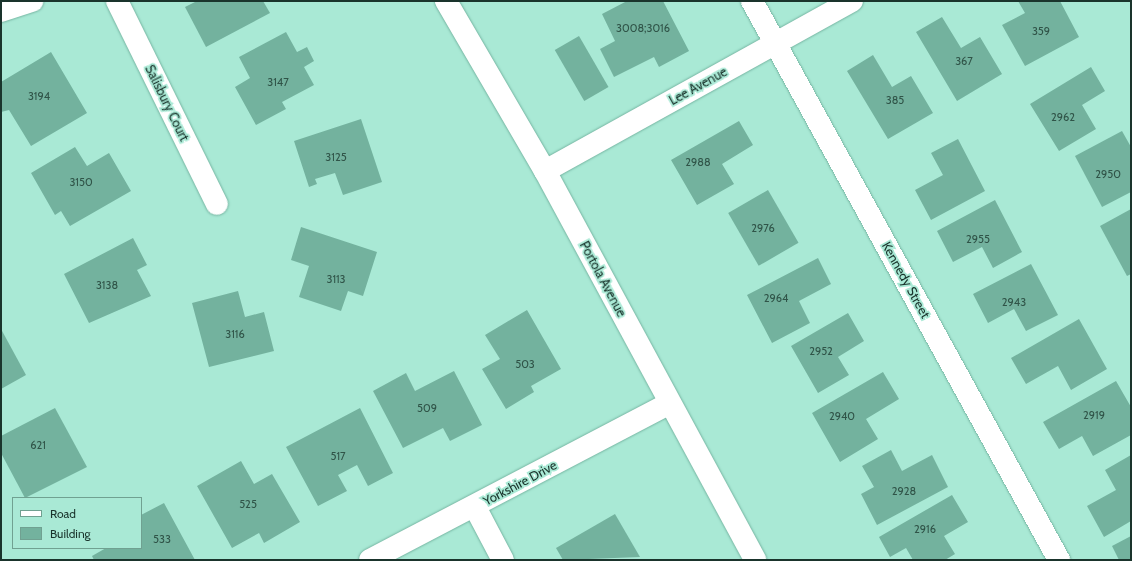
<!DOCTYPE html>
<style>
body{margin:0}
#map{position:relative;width:1132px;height:561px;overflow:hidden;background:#a9e9d5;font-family:Cabin,sans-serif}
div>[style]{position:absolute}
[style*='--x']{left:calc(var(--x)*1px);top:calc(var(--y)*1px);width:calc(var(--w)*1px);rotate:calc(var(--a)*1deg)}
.building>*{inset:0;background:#73b29e;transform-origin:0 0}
.roads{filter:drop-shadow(0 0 1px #76b5a2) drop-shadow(0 0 1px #76b5a2)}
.street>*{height:22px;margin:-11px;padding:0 11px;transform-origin:11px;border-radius:11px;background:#fff}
.secondary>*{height:22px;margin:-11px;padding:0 11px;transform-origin:11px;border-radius:11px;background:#fff}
span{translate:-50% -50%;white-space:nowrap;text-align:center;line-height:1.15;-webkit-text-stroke:3.5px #a9e9d5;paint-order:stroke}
.number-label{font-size:11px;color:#305448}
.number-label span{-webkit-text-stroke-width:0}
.street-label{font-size:13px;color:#1a342c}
.frame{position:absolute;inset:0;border:2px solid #1a342c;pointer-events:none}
.legend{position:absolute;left:12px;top:497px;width:130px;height:52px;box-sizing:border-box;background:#a9e9d5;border:1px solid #70a191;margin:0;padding:5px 7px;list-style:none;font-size:12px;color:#1a342c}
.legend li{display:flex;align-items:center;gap:8px;height:20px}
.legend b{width:20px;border:1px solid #70a191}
</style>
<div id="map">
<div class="building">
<div style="clip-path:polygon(197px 1px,263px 1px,270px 13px,206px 47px,185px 7px)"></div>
<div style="clip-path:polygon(627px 1px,663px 1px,689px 51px,659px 67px,654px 57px,614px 77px,600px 49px,615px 41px,602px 14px)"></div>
<div style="clip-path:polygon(1018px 1px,1060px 1px,1079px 37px,1025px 66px,1002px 25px,1025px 13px)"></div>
<div style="clip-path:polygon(942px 17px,961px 48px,980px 37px,1002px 74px,957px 101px,916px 32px)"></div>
<div style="clip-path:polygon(286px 32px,297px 52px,307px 47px,314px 61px,304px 67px,314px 85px,282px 102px,286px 109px,256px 125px,235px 87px,250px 78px,239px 57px)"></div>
<div style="left:579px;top:36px;width:59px;height:28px;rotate:60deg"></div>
<div style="clip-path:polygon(51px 52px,87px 113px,31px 146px,9px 110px,1px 112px,1px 82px)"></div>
<div style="clip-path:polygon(873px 55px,892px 87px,911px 76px,933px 113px,888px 139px,847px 71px)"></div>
<div style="clip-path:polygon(1091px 67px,1105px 91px,1082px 105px,1096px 129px,1059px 151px,1030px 104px)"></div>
<div style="clip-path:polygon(361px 119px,382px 182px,343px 195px,335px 173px,315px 179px,317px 184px,309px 187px,294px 141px)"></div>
<div style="clip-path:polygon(739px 121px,753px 145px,722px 164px,734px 184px,697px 205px,671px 160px)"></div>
<div style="clip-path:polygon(1122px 131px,1131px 147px,1131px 192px,1102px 207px,1075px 156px)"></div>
<div style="clip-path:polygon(958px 139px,985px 191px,931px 220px,915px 190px,943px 175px,931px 153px)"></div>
<div style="clip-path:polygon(75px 147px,87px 166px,109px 153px,131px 191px,70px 226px,61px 211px,55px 215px,31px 173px)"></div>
<div style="left:768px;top:190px;width:61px;height:46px;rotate:60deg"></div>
<div style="clip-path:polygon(995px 200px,1022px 252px,993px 268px,982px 247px,953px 262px,937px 231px)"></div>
<div style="clip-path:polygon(1131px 209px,1131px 274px,1127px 276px,1100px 226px)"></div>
<div style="clip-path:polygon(301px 227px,377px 252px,363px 296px,348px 291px,341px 311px,299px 297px,309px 266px,291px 260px)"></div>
<div style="clip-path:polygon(133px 238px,147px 265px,137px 270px,151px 296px,89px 323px,64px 274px)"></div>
<div style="clip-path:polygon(818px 258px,831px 284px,799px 301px,810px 323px,772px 343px,747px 295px)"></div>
<div style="clip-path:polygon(1031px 264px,1058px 315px,1026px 331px,1014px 309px,988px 323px,973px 294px)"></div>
<div style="clip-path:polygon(238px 291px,245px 317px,264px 312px,274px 351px,209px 367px,192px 303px)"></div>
<div style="clip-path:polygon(527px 310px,561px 369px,531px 386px,534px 392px,506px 409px,482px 369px,500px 359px,485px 335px)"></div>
<div style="clip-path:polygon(848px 313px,864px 341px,838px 357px,849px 375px,818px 393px,791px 346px)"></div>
<div style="clip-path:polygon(1079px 319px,1107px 369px,1071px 390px,1058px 366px,1026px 384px,1011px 358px)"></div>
<div style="clip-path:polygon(1px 329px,26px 375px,1px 389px)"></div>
<div style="clip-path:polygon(454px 371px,482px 425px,450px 441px,443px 428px,403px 448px,373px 391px,406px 373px,415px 391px)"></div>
<div style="clip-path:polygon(883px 372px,899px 399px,866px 419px,878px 439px,840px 462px,812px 413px)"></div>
<div style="clip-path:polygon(1116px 381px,1131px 407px,1131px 435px,1093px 456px,1082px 436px,1059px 449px,1043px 422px)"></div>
<div style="clip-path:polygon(55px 408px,87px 467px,25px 498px,1px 453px,1px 436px)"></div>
<div style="clip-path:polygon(360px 408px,393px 473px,368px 486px,357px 465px,338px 475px,347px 491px,318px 506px,286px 447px)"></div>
<div style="clip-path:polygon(891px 450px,902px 471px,932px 455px,948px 487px,877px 525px,861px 494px,874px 487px,862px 466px)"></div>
<div style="clip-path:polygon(1131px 455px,1131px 521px,1104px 537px,1087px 506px,1116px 490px,1105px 470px)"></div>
<div style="clip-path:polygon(241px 461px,254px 484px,272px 474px,300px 522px,264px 543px,259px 533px,232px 548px,197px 486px)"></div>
<div style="clip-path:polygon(952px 495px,968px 522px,944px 536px,955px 554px,945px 560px,913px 560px,906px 548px,890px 557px,879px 537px)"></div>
<div style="clip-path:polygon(164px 503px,195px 560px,94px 560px,92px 556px,106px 548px,141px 548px,141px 515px)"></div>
<div style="clip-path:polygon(615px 514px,640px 557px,563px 560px,556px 548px)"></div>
<div style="clip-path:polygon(1131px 536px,1131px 560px,1119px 560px,1112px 546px)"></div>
</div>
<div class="roads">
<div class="street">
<div style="--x:117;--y:1;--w:226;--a:63.8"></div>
<div style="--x:752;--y:1;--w:638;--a:61.22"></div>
<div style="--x:1;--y:11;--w:33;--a:-18"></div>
<div style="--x:545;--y:171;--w:351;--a:-29"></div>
<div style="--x:475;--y:507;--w:60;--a:62.2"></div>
<div style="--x:370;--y:560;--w:337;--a:-27.6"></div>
</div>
<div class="secondary">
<div style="--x:446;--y:1;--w:197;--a:59.8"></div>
<div style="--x:545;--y:171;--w:442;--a:61.6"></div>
</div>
</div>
<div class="number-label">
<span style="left:643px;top:28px">3008;3016</span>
<span style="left:1041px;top:31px">359</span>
<span style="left:964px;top:61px">367</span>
<span style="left:278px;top:82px">3147</span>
<span style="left:39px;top:96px">3194</span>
<span style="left:895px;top:100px">385</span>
<span style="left:1063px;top:117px">2962</span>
<span style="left:336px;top:157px">3125</span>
<span style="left:698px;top:162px">2988</span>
<span style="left:1108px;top:174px">2950</span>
<span style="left:81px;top:182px">3150</span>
<span style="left:763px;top:228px">2976</span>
<span style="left:978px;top:239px">2955</span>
<span style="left:336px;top:279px">3113</span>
<span style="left:107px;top:285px">3138</span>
<span style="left:776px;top:298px">2964</span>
<span style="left:1014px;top:302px">2943</span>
<span style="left:235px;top:334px">3116</span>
<span style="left:821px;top:351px">2952</span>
<span style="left:525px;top:364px">503</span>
<span style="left:427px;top:408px">509</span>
<span style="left:1094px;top:415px">2919</span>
<span style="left:842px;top:416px">2940</span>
<span style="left:38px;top:445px">621</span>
<span style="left:338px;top:456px">517</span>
<span style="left:904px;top:491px">2928</span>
<span style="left:248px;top:504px">525</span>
<span style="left:925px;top:529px">2916</span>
<span style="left:162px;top:539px">533</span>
</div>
<div class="street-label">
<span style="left:698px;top:86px;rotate:-29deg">Lee Avenue</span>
<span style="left:167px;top:103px;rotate:64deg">Salisbury Court</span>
<span style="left:603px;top:279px;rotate:62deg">Portola Avenue</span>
<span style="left:906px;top:280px;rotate:61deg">Kennedy Street</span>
<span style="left:520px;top:483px;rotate:-28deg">Yorkshire Drive</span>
</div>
<div class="frame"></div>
<ul class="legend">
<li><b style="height:5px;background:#fff"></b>Road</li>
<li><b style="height:11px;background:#73b29e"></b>Building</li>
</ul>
</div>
